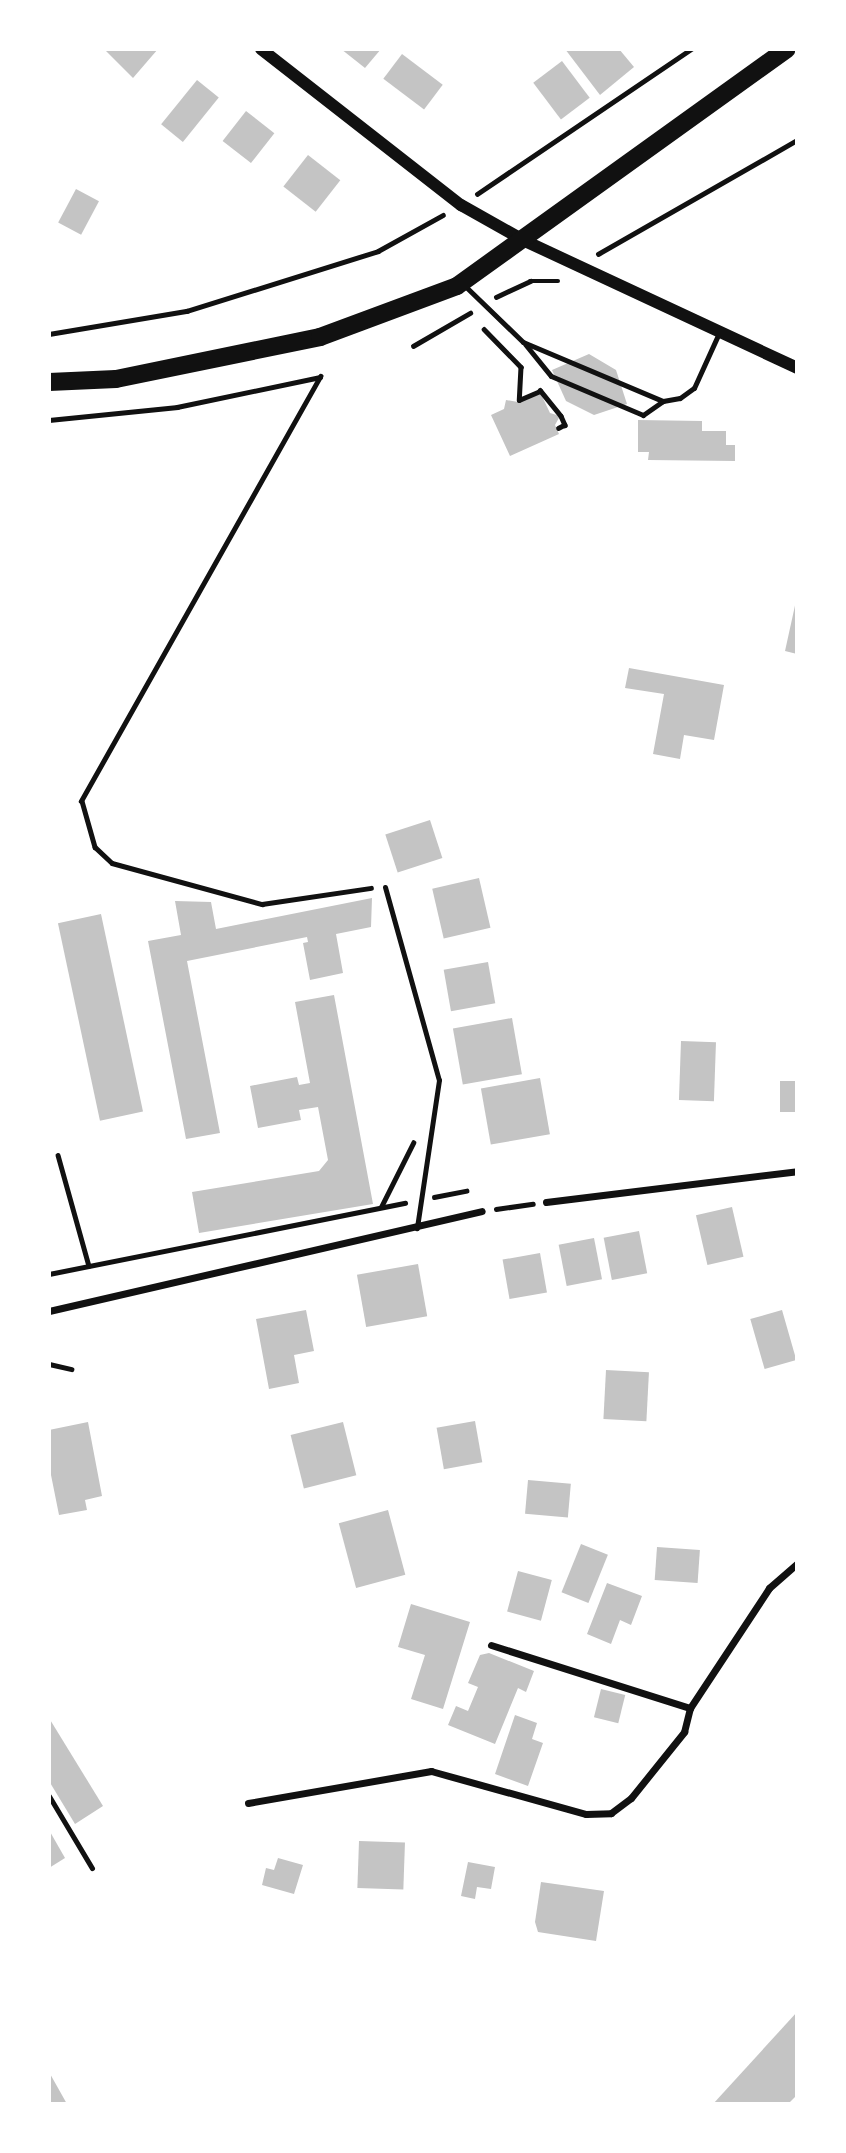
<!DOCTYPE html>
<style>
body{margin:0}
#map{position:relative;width:846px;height:2153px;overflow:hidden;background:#fff;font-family:Literata,serif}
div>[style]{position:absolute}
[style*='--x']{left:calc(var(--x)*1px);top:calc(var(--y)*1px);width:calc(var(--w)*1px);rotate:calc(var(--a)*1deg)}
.building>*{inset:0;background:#c4c4c4;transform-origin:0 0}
.path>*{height:4.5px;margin:-2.25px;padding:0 2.25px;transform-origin:2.25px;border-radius:2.25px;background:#111}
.service>*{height:5px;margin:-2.5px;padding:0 2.5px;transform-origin:2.5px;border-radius:2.5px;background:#111}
.minor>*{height:7px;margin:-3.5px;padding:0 3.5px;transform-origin:3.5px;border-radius:3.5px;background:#111}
.tertiary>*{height:12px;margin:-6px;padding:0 6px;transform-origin:6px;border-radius:6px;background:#111}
.primary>*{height:18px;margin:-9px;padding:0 9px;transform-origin:9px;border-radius:9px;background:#111}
span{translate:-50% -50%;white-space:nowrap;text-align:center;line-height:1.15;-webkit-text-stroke:7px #fff;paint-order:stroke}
.frame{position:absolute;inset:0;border:51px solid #fff;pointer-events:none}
</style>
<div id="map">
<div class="building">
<div style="clip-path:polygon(104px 49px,158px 49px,133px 78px)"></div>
<div style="clip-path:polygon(341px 49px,381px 49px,365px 68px)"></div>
<div style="clip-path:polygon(565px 49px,619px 49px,634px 67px,600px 95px)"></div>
<div style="left:402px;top:54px;width:51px;height:31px;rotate:37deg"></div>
<div style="left:562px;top:61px;width:46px;height:36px;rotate:53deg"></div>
<div style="left:197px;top:80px;width:28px;height:57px;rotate:39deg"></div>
<div style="left:246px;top:111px;width:36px;height:38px;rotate:38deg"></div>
<div style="left:308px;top:155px;width:41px;height:40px;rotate:38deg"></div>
<div style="left:76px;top:189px;width:26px;height:38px;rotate:28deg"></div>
<div style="clip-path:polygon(589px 354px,616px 370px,627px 404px,594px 415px,566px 401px,552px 370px)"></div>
<div style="clip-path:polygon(540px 392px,550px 413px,560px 416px,555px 425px,559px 434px,510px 456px,491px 415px,504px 409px,506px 400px,518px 402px)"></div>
<div style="clip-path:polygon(638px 420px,702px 421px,702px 431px,726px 431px,726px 445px,735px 445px,735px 461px,648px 460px,649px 452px,638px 452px)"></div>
<div style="clip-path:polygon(796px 601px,797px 601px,797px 654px,785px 651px)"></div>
<div style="clip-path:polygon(629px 668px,724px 685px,714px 740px,684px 735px,680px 759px,653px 754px,664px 694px,625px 688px)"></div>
<div style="left:430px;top:820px;width:40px;height:47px;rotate:72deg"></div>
<div style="left:479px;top:878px;width:51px;height:48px;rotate:77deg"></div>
<div style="clip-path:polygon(372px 898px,371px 927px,336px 934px,343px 973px,310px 980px,303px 943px,308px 942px,307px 937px,187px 961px,220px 1133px,186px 1139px,148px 941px,181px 935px,175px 901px,211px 902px,216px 929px)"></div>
<div style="left:101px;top:914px;width:202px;height:44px;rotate:78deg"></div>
<div style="left:488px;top:962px;width:42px;height:45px;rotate:80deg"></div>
<div style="clip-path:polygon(334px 995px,373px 1204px,199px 1233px,192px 1192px,319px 1171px,328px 1160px,318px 1107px,299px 1110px,301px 1120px,258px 1128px,250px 1086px,297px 1077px,299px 1085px,310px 1083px,295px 1002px)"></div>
<div style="left:512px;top:1018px;width:57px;height:60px;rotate:80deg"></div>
<div style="left:681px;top:1041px;width:35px;height:59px;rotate:2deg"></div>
<div style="left:540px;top:1078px;width:57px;height:60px;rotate:80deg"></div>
<div style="left:797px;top:1081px;width:31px;height:17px;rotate:90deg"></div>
<div style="left:732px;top:1207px;width:51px;height:37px;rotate:77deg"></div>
<div style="left:639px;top:1231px;width:43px;height:36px;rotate:79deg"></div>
<div style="left:594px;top:1238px;width:42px;height:36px;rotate:79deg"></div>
<div style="left:540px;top:1253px;width:40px;height:38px;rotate:80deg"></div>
<div style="left:418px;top:1264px;width:53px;height:62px;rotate:80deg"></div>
<div style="clip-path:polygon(306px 1310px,314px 1351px,294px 1355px,299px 1383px,269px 1389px,256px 1319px)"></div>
<div style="left:782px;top:1310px;width:52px;height:33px;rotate:74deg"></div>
<div style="left:606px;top:1370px;width:43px;height:49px;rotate:3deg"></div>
<div style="left:475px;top:1421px;width:42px;height:39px;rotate:80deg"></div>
<div style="clip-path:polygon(88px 1422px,102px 1496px,85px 1500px,87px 1510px,59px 1515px,49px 1465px,49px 1430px)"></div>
<div style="left:343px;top:1422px;width:55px;height:54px;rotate:76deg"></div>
<div style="left:528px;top:1480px;width:43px;height:34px;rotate:5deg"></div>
<div style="left:388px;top:1510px;width:67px;height:51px;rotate:75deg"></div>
<div style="left:581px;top:1544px;width:29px;height:52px;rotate:22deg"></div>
<div style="left:657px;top:1547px;width:43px;height:33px;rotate:4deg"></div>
<div style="left:518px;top:1571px;width:35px;height:42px;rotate:15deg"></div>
<div style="clip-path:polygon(607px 1583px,642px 1596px,631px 1625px,620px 1620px,611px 1644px,587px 1634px)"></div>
<div style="clip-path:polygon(411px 1604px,470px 1622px,443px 1709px,411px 1699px,425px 1655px,398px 1647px)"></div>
<div style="clip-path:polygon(489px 1653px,534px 1671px,526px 1692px,518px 1688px,495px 1744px,448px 1725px,456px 1706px,468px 1711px,478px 1687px,468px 1683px,480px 1655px)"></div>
<div style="left:601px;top:1689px;width:25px;height:29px;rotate:14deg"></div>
<div style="clip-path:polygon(515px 1715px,537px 1723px,532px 1739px,543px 1743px,528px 1786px,495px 1774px)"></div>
<div style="clip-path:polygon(49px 1718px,103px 1806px,75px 1824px,49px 1781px)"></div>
<div style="clip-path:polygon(49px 1830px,65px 1858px,49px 1868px)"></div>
<div style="left:359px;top:1841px;width:46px;height:47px;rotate:2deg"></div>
<div style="clip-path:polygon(278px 1858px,303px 1865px,294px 1894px,262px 1885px,266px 1868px,274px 1870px)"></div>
<div style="clip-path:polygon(468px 1862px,495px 1867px,491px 1889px,477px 1887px,475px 1899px,461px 1896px)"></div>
<div style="clip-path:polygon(541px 1882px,604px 1891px,596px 1941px,538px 1932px,535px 1922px)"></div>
<div style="clip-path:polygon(797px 2012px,797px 2095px,788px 2104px,713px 2104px)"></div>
<div style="clip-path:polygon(49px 2072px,67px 2104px,49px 2104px)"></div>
</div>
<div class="path">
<div style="--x:477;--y:194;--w:258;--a:-34.1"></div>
<div style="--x:598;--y:254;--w:229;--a:-29.8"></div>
<div style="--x:496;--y:297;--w:38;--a:-25"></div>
<div style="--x:530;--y:281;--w:28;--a:0"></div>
<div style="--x:484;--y:329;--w:53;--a:45.8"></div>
<div style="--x:521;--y:367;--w:33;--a:93"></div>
<div style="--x:519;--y:400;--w:23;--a:-23"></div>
<div style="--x:49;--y:334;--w:140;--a:-9.5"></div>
<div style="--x:187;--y:311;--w:200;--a:-17.4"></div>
<div style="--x:378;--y:251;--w:74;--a:-29"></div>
<div style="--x:413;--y:346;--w:66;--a:-30.1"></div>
<div style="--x:321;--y:376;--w:488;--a:119.4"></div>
<div style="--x:82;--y:801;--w:48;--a:74.2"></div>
<div style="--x:95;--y:847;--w:23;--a:43"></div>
<div style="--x:112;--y:863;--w:156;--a:15.3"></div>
<div style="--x:262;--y:904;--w:110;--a:-8.4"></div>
<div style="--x:540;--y:390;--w:33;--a:51"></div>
<div style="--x:561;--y:416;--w:10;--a:66"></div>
<div style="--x:565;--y:425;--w:7;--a:153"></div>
<div style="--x:49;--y:420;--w:129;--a:-5.8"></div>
<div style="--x:177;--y:407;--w:146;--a:-11.8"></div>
<div style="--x:58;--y:1155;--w:115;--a:74.4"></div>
<div style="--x:434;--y:1197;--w:33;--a:-11"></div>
<div style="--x:381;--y:1207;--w:72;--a:-63.4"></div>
<div style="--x:496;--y:1209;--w:37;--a:-8"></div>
<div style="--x:49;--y:1274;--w:363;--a:-11.3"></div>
</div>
<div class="service">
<div style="--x:464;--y:285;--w:82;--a:44"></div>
<div style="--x:523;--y:342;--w:152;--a:22.9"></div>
<div style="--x:663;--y:401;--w:17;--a:-10"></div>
<div style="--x:680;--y:398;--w:17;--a:-36"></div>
<div style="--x:694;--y:388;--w:60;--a:-65.6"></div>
<div style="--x:525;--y:344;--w:41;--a:50.9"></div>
<div style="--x:551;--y:376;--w:100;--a:23"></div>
<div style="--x:643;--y:415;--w:24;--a:-35"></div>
<div style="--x:385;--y:887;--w:200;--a:74.4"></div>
<div style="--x:439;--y:1080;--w:150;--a:98.5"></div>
<div style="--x:49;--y:1364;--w:23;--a:13"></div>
<div style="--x:49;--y:1796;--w:84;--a:59.2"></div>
</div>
<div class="minor">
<div style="--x:546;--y:1202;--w:253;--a:-7"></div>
<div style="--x:49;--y:1311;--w:444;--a:-13"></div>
<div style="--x:491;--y:1645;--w:209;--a:17.6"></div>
<div style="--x:248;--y:1803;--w:186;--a:-9.9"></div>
<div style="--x:431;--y:1771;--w:161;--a:15.5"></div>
<div style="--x:586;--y:1814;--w:25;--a:-2"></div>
<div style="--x:611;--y:1813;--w:25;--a:-37"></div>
<div style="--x:631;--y:1798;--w:85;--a:-51.2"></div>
<div style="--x:684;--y:1732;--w:25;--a:-76"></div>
<div style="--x:690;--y:1708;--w:144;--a:-56.6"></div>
<div style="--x:769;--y:1588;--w:37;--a:-41"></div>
</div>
<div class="tertiary">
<div style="--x:261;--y:49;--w:254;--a:38"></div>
<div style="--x:461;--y:205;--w:73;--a:29.4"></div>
<div style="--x:525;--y:241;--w:300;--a:25"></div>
</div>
<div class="primary">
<div style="--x:49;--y:382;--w:67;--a:-2.6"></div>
<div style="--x:116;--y:379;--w:208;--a:-11.6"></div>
<div style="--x:320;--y:337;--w:146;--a:-20.4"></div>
<div style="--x:457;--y:286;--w:406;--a:-35.7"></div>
</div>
<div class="frame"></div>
</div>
